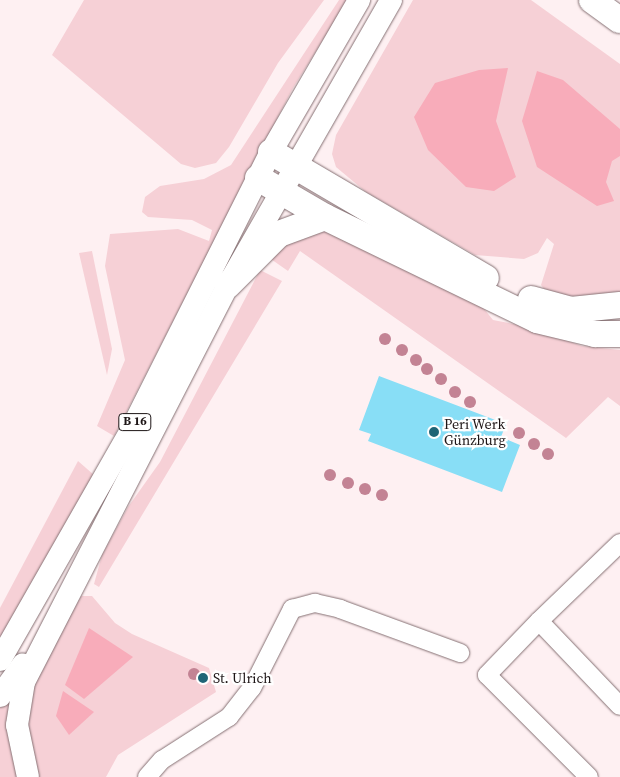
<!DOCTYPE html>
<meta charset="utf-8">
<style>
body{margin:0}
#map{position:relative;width:620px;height:777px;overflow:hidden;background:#fef0f2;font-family:"Source Serif 4",serif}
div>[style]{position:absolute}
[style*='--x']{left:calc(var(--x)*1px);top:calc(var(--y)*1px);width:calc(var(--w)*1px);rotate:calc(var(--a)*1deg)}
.green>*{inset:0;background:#f6d0d6}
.water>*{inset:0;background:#f8acba}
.building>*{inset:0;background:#88def6}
.roads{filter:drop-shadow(0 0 1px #857073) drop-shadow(0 0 1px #857073)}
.minor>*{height:18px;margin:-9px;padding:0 9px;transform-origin:9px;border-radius:9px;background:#fff}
.major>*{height:22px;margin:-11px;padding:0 11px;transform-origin:11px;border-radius:11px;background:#fff}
.highway>*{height:26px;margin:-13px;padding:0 13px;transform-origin:13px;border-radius:13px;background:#fff}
.trees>*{width:12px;height:12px;margin:-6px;border-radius:50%;background:#c38394}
.dots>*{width:14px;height:14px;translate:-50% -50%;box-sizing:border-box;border:2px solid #fff;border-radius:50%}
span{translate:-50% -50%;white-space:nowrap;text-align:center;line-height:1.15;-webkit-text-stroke:4.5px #fff;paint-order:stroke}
.shield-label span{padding:1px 4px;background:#fff;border:1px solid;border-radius:4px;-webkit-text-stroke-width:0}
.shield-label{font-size:12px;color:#1d1516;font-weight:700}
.poi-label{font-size:14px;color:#1d1516}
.left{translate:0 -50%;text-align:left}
</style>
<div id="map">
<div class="green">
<div style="clip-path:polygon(84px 0,324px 0,278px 63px,229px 147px,216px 163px,195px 168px,181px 164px,52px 55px)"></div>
<div style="clip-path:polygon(339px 0,348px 0,293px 88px,114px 436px,97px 426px,125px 360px,105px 266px,110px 234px,178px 229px,209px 241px,212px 230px,192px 220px,148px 217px,142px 212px,145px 197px,160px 186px,204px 179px,231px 165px)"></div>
<div style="clip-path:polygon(413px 0,531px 0,620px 64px,620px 297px,578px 302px,547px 293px,541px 285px,554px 244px,547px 238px,538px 253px,524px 259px,475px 255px,366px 192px,336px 167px,332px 154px,336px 135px)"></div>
<div style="clip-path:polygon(331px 230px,481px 305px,493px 320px,529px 327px,582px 346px,620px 350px,620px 406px,608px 397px,566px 438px,300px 251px,288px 271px,268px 257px,305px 232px)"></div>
<div style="clip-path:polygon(92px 251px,112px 349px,107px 375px,79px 253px)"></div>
<div style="clip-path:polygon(260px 270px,282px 281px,99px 587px,94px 584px,102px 555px,128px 507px,160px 462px)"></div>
<div style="clip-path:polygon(78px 461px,94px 475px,0 641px,0 608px)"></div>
<div style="clip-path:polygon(81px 596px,92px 596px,115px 623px,132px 634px,209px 668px,216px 692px,118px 755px,106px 777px,38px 777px,26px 727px,37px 673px)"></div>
<div style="clip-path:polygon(14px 690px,20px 777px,0 777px,0 708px)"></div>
</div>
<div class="water">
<div style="clip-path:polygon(508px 68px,496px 121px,516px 177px,494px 191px,466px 187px,428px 150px,414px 117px,435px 83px,479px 70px)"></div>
<div style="clip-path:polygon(537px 71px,563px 80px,620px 129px,620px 156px,612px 161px,606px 182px,614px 201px,597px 206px,537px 167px,522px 121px)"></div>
<div style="clip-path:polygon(89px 628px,133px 657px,84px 699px,65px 685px)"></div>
<div style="clip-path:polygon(63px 691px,94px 712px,69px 735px,56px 716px)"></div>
</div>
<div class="building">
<div style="clip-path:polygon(379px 376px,506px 424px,501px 437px,520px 445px,502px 492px,368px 441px,371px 434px,359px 430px)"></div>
</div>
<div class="roads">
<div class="minor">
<div style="--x:620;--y:543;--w:112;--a:136.1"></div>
<div style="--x:539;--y:621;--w:117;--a:46.4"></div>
<div style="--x:539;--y:621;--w:75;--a:133.9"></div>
<div style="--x:487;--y:675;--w:144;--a:45"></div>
<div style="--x:147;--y:777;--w:23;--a:-49"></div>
<div style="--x:162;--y:760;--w:80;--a:-32.7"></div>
<div style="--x:229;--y:717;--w:37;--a:-52"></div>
<div style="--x:252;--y:688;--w:89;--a:-63.1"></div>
<div style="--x:292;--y:609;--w:24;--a:-15"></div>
<div style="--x:315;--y:603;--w:26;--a:13"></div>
<div style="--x:340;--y:609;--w:128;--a:20.1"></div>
</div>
<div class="major">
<div style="--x:0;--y:660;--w:262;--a:-60.3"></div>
<div style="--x:130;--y:432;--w:313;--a:-63.3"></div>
<div style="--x:271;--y:152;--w:176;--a:-59.9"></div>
<div style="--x:0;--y:696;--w:39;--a:-54"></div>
<div style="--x:28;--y:777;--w:53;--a:-101.9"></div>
<div style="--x:17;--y:725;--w:44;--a:-80.8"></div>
<div style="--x:24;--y:682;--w:446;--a:-62.8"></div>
<div style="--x:228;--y:285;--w:328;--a:-60.2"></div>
</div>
<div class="highway">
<div style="--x:592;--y:0;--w:34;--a:36"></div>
<div style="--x:271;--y:152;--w:249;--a:30.4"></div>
<div style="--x:258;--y:178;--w:78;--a:30.2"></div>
<div style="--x:325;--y:217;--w:236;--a:25.9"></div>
<div style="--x:537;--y:320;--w:60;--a:13.6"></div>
<div style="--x:595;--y:334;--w:25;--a:0"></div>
<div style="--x:228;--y:285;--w:72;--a:-45"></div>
<div style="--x:279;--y:234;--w:49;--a:-20.3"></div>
<div style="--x:531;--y:299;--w:41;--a:15.4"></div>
<div style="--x:571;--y:310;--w:49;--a:-5.8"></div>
</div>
</div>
<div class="trees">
<div style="left:385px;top:339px"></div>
<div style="left:402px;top:350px"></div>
<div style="left:416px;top:360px"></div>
<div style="left:427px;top:369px"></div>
<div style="left:441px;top:379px"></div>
<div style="left:455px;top:392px"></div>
<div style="left:470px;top:402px"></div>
<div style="left:519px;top:433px"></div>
<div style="left:534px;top:444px"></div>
<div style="left:548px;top:454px"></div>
<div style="left:330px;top:475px"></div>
<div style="left:348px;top:483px"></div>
<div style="left:365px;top:489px"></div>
<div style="left:382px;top:495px"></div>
<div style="left:194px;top:674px"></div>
</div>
<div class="dots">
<div style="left:434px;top:432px;background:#1f6476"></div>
<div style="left:203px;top:678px;background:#1f6476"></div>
</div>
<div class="shield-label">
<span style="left:135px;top:422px">B 16</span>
</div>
<div class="poi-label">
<span class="left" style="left:444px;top:432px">Peri Werk<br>Günzburg</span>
<span class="left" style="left:213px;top:678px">St. Ulrich</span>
</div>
</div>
